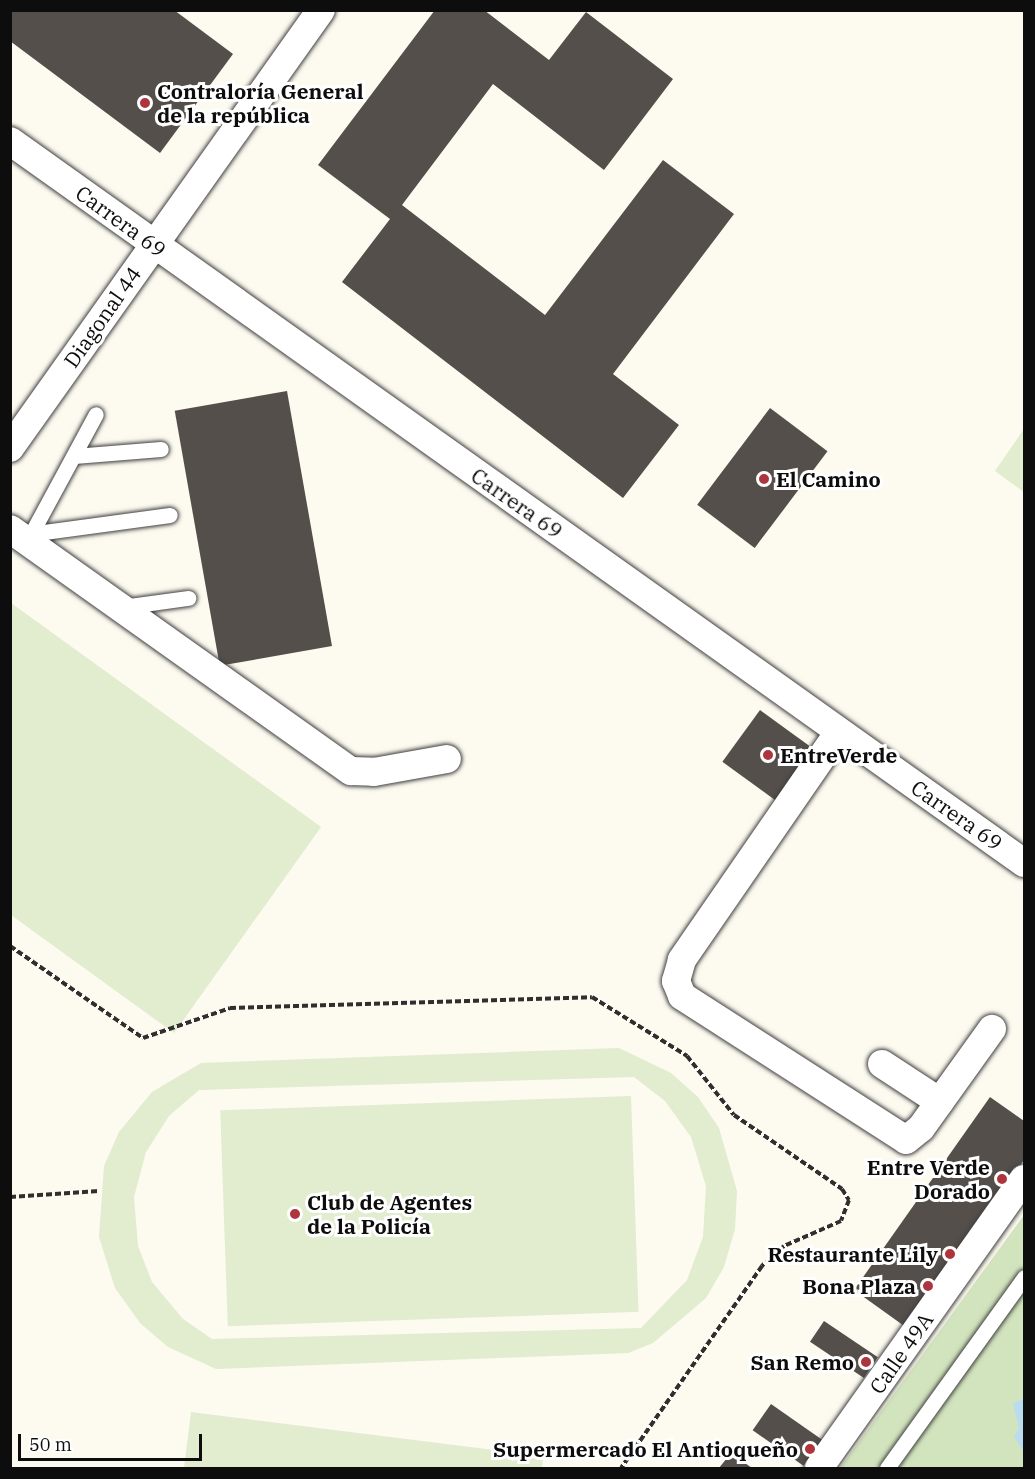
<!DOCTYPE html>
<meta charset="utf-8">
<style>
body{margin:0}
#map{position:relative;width:1035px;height:1479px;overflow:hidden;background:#fdfaf0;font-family:"IBM Plex Serif",serif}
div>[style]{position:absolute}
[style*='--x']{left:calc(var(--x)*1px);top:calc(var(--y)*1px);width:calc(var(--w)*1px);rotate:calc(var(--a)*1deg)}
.green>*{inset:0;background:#d2e4bd}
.pitch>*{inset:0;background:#e2ecce;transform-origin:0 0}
.water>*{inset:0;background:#badcef}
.building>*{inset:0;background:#554f4b;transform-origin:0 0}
.path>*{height:4px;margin-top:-2px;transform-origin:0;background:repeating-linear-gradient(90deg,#2f2f2f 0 6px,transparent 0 9px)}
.roads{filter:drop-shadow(0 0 2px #404040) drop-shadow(0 0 2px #404040)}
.service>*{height:15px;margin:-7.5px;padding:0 7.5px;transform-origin:7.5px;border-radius:7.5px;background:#fff}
.minor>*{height:28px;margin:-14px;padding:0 14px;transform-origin:14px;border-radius:14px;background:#fff}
.dots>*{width:16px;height:16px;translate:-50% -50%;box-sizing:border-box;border:3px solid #fff;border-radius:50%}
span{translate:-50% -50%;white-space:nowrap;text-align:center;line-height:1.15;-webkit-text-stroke:6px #fff;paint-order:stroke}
.poi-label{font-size:21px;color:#0d0d0d;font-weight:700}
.left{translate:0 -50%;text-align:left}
.right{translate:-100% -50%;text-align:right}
.street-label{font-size:21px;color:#0d0d0d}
.frame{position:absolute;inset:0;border:12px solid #0d0d0d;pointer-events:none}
.scale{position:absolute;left:18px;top:1434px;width:184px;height:27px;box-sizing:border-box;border:3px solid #0d0d0d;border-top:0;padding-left:8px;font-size:18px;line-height:21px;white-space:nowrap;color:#0d0d0d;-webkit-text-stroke:4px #fff;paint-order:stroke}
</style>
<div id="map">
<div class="green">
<div style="clip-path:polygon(1024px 1215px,1024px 1468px,840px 1468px)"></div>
</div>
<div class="pitch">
<div style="clip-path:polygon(1024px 429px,1024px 492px,995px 471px)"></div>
<div style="clip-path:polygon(11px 603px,321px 827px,174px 1033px,11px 915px)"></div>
<div style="clip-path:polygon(evenodd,619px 1048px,671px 1073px,698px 1097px,719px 1128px,737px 1191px,735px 1229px,724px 1267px,706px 1298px,653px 1343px,628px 1353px,216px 1369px,168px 1347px,140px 1323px,115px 1288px,99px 1237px,104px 1166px,119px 1132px,152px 1092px,201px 1063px,619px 1048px,634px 1077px,665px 1101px,691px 1137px,706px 1186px,703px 1237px,687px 1280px,641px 1328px,212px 1339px,183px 1319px,152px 1282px,138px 1246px,134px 1197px,146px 1152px,169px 1116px,199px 1090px,634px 1077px)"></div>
<div style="left:631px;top:1096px;width:216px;height:411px;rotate:88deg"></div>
<div style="clip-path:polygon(191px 1412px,543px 1456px,542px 1468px,184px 1468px)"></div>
</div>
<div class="water">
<div style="clip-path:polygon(1024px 1398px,1024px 1452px,1014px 1437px,1019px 1428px,1013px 1404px)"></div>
</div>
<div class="building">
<div style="clip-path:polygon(10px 10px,174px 10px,233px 54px,160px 153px,10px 41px)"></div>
<div style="clip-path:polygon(435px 10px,484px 10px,549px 60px,586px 12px,673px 79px,604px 170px,493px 84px,402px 205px,545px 315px,663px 160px,734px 214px,613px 374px,679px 425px,623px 498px,342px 282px,390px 219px,318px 165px)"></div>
<div style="left:287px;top:391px;width:259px;height:114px;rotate:80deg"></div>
<div style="left:770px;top:408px;width:72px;height:121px;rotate:37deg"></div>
<div style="left:760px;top:710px;width:65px;height:64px;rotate:36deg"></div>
<div style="clip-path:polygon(990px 1097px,1024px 1121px,1024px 1160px,907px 1328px,854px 1290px)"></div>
<div style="left:824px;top:1321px;width:65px;height:25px;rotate:34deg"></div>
<div style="left:771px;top:1404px;width:62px;height:32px;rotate:35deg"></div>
<div style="clip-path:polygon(731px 1453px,752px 1468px,719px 1468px)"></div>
</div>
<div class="path">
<div style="--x:10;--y:946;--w:162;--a:34.7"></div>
<div style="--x:143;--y:1038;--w:92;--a:-19"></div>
<div style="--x:230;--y:1008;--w:362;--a:-1.7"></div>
<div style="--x:592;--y:997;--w:112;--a:31.8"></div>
<div style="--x:687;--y:1056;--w:75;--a:51.5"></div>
<div style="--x:734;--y:1115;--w:131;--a:34.4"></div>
<div style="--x:842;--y:1189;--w:13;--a:58"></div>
<div style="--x:849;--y:1200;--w:22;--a:111"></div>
<div style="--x:841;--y:1221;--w:62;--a:156.3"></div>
<div style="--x:784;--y:1246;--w:30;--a:138"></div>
<div style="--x:762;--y:1266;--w:246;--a:124.9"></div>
<div style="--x:10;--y:1197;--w:89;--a:-3.9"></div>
</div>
<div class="roads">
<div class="service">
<div style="--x:74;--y:456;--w:87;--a:-4.6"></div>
<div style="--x:31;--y:534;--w:136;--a:-61.6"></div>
<div style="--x:22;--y:535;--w:149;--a:-7.7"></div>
<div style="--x:122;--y:607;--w:67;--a:-7.8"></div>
<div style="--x:887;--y:1468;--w:235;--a:-54.3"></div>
</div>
<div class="minor">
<div style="--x:10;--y:141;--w:1245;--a:35.45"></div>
<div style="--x:10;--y:448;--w:537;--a:-54.62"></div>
<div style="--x:10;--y:529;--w:418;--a:35.4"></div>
<div style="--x:351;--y:771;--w:23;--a:2"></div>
<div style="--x:374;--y:772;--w:74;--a:-10.1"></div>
<div style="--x:839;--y:732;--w:277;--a:124.6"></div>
<div style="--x:682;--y:960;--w:22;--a:106"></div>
<div style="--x:676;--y:981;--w:16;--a:68"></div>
<div style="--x:682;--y:996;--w:266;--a:32.7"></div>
<div style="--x:906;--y:1140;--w:19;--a:-39"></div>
<div style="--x:921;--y:1128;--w:122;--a:-54.4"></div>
<div style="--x:882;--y:1064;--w:69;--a:33.2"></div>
<div style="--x:819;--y:1468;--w:354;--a:-54.7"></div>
</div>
</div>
<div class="dots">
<div style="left:145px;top:103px;background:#ad363e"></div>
<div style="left:764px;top:479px;background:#ad363e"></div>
<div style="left:768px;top:755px;background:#ad363e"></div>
<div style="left:1002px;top:1179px;background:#ad363e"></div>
<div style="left:295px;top:1214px;background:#ad363e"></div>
<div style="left:950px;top:1254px;background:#ad363e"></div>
<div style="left:928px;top:1286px;background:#ad363e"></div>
<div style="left:866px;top:1362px;background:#ad363e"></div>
<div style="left:810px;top:1449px;background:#ad363e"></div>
</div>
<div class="poi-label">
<span class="left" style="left:157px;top:103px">Contraloría General<br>de la república</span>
<span class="left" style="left:776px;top:479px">El Camino</span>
<span class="left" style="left:780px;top:755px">EntreVerde</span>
<span class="right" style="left:990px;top:1179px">Entre Verde<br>Dorado</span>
<span class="left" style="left:307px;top:1214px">Club de Agentes<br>de la Policía</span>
<span class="right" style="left:938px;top:1254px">Restaurante Lily</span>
<span class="right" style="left:916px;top:1286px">Bona Plaza</span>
<span class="right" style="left:854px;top:1362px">San Remo</span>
<span class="right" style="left:798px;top:1449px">Supermercado El Antioqueño</span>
</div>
<div class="street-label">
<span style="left:121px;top:221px;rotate:36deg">Carrera 69</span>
<span style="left:102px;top:317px;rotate:-55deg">Diagonal 44</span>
<span style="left:517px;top:503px;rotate:35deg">Carrera 69</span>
<span style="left:957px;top:815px;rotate:35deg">Carrera 69</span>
<span style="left:901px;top:1353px;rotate:-55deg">Calle 49A</span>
</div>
<div class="frame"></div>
<div class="scale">50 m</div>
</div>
